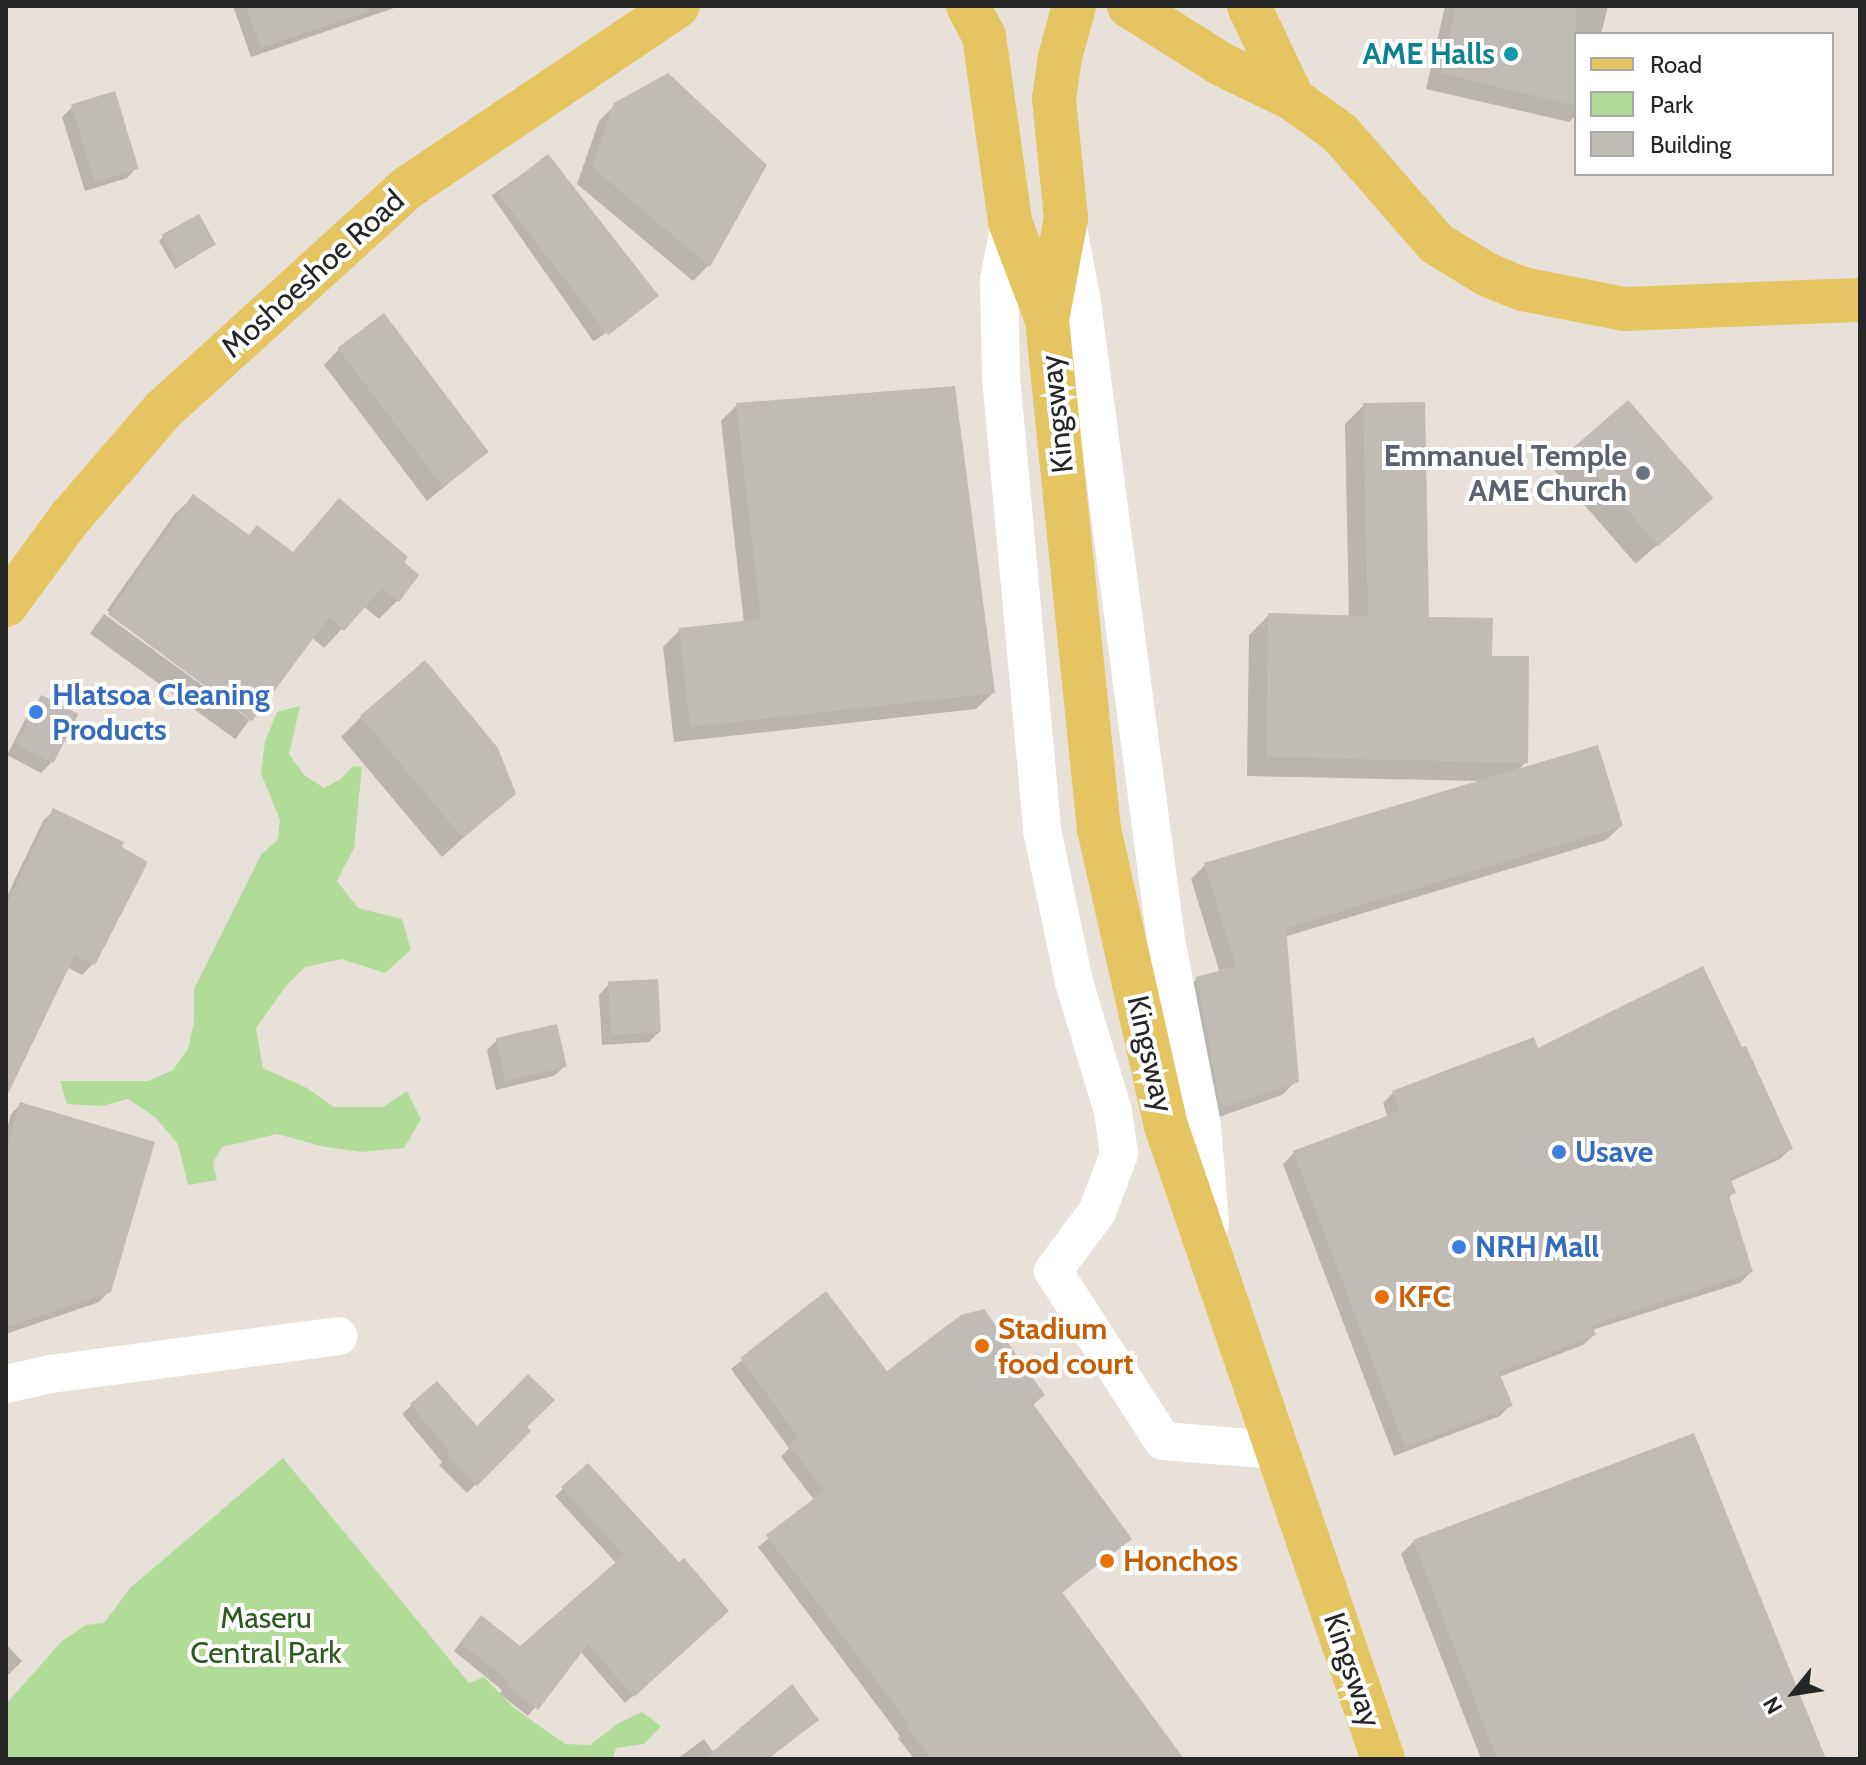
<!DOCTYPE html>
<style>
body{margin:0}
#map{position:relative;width:1866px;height:1765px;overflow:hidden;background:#e8e1d9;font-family:Cabin,sans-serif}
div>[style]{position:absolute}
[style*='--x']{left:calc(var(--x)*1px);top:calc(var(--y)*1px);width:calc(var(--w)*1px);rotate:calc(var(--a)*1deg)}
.green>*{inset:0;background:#b0dc98}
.shadow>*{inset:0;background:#0003;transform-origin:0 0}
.building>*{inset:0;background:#c0bbb4;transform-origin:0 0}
.minor>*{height:38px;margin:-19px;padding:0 19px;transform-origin:19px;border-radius:19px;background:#fff}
.primary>*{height:44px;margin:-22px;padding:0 22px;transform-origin:22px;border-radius:22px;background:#e5c561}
.dots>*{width:22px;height:22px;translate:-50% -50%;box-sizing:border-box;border:4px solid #fff;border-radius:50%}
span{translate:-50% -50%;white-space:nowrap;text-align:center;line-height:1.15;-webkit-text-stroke:8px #fff;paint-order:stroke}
.culture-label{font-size:30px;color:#0d838f;font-weight:700}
.right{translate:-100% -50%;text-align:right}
.street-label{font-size:30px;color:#262626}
.worship-label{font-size:30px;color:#5b616d;font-weight:700}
.shop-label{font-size:30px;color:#366cbe;font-weight:700}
.left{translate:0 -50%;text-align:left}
.food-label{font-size:30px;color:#c56008;font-weight:700}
.park-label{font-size:30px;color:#2b5c1e}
.frame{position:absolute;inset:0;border:8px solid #262626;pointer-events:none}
.legend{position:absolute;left:1574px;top:32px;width:260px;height:144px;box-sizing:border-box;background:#fff;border:2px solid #a8a8a8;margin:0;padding:10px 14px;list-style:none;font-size:24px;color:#262626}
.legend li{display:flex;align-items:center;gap:16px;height:40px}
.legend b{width:40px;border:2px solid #a8a8a8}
.north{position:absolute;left:1754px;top:1653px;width:80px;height:80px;-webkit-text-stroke:6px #fff;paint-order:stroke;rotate:240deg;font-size:22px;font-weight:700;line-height:32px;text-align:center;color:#262626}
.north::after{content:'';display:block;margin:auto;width:28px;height:36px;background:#262626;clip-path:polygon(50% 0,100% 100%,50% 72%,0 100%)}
</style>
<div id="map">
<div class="green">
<div style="clip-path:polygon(300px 706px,289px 754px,304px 775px,324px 788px,341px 779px,353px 766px,362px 767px,354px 848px,337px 881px,358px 908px,402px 919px,411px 950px,385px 973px,342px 959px,305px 967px,286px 986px,256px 1028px,263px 1068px,307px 1088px,334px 1107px,383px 1107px,407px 1091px,421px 1119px,404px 1148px,361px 1152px,321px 1146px,277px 1134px,222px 1147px,213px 1162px,217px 1180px,188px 1185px,178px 1144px,155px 1117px,128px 1099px,102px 1106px,67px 1104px,60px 1081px,148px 1081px,173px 1070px,188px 1049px,194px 1022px,194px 989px,261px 855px,278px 839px,280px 820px,261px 773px,265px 741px,277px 712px)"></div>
<div style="clip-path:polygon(283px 1458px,469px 1683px,484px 1677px,513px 1707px,565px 1744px,590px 1745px,617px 1724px,642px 1712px,661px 1726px,644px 1744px,616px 1748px,613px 1759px,6px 1759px,6px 1704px,62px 1641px,86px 1625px,104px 1623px,130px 1588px)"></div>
</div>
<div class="shadow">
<div style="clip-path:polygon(233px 6px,400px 6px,251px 57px)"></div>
<div style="clip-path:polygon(1445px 6px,1608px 6px,1601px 34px,1576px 34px,1576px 115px,1569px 122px,1426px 89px)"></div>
<div style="clip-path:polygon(615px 105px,765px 166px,708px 266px,693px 281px,577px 184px,599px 121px)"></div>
<div style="clip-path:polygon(72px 107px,137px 167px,127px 178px,85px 191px,62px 117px)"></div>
<div style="left:548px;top:156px;width:178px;height:69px;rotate:55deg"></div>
<div style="clip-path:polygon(163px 237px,214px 245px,175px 269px,159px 241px)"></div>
<div style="clip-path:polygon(339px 349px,487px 452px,427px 501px,324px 365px)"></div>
<div style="left:1627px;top:403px;width:127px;height:99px;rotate:49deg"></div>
<div style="clip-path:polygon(737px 405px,993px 693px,976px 709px,674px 742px,663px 647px,680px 630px,744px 623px,721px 421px)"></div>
<div style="clip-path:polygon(1364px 405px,1427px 619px,1490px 658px,1526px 762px,1516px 772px,1621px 826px,1606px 840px,1284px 937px,1296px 1081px,1282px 1095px,1207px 1121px,1182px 993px,1197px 979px,1220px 973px,1191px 879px,1205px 865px,1481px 781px,1247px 776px,1249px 635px,1269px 615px,1349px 617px,1345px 424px)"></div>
<div style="clip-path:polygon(193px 497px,248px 537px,292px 554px,339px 501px,398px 600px,379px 619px,363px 606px,324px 648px,311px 637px,251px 717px,107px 610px,174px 515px)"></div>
<div style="left:104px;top:614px;width:180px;height:24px;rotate:36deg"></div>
<div style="clip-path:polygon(41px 698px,51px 763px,41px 773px,7px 755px,31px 708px)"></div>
<div style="clip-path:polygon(361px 717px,513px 793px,442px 857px,341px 737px)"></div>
<div style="clip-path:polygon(54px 810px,93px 964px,82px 975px,67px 967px,6px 1068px,6px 898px,43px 821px)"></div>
<div style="clip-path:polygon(609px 984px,659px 1032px,649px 1042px,602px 1045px,599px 995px)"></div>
<div style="clip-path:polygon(497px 1040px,565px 1066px,554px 1076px,496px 1090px,487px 1050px)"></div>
<div style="clip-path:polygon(1537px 1051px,1791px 1148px,1780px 1159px,1729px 1182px,1733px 1193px,1728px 1199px,1751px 1272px,1740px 1283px,1592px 1330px,1594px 1335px,1583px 1345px,1499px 1377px,1510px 1405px,1500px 1416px,1394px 1456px,1283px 1164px,1294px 1153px,1388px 1118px,1383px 1103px,1393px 1093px)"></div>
<div style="clip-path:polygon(21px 1104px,109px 1291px,99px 1302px,6px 1334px,6px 1131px,11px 1114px)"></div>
<div style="clip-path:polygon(826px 1294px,887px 1374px,1043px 1395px,1032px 1406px,1129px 1539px,1060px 1594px,1182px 1759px,914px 1759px,898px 1738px,900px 1736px,758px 1547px,815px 1501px,781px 1457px,789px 1448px,731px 1369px)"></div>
<div style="clip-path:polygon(436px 1383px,476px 1428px,525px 1427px,528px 1431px,467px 1493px,439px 1465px,442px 1462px,402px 1414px)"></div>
<div style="clip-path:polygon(588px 1466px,719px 1619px,625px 1703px,580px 1651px,528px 1716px,500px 1694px,502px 1690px,454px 1651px,474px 1625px,520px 1648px,617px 1564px,555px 1496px)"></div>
<div style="clip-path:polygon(1414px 1541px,1824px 1759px,1481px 1759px,1401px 1554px)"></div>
<div style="clip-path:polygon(6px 1644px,22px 1661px,6px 1677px)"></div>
<div style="clip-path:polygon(809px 1727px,768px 1759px,677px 1759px,704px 1739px,714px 1753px)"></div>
</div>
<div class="building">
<div style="clip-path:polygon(246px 6px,367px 6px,368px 12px,261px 48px)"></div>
<div style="clip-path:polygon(1456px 6px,1576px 6px,1576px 106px,1441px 73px)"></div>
<div style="clip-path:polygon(668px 73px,767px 165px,710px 267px,592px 167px,614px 103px)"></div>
<div style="left:115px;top:91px;width:81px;height:46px;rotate:73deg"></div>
<div style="left:548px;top:154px;width:180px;height:64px;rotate:52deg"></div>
<div style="left:199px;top:214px;width:35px;height:43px;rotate:61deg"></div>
<div style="left:384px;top:313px;width:174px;height:58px;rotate:53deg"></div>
<div style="clip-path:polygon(955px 386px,995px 693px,690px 727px,679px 628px,761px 619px,736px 403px)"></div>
<div style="left:1628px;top:400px;width:130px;height:73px;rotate:49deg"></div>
<div style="clip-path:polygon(1425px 402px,1429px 617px,1493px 618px,1492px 656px,1529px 656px,1528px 763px,1266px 757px,1268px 613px,1368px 616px,1363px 403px)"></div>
<div style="clip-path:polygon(193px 494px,249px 535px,257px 525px,293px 552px,339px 498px,408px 557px,404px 562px,419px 575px,399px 602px,382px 588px,344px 631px,329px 617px,252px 721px,108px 614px)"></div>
<div style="clip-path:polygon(425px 660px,498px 748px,516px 794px,463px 838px,360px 716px)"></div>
<div style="left:41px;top:695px;width:42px;height:55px;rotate:27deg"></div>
<div style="clip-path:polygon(1598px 745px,1623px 826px,1286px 928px,1299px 1082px,1221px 1108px,1196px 977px,1236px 966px,1204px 863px)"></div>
<div style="clip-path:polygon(53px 808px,124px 842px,122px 847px,148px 862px,95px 965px,75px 955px,6px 1098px,6px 906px)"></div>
<div style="clip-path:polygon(1703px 966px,1742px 1047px,1746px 1046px,1793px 1149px,1730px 1178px,1736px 1193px,1729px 1196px,1753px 1272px,1592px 1325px,1596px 1335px,1499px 1372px,1513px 1406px,1405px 1447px,1293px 1151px,1400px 1111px,1392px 1091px,1534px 1037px,1538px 1048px)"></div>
<div style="left:658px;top:979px;width:53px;height:50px;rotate:87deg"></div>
<div style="left:557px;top:1024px;width:44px;height:63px;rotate:77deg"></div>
<div style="clip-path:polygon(20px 1102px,155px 1142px,111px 1292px,6px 1328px,6px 1152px)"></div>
<div style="clip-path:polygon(826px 1291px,887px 1371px,961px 1315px,984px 1309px,1045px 1395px,1033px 1404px,1132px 1539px,1062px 1592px,1184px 1759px,932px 1759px,906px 1727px,909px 1724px,766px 1535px,824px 1491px,789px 1445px,799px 1438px,740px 1358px)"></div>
<div style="clip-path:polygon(528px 1374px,555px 1400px,527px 1427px,531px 1431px,477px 1486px,447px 1455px,450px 1452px,410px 1404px,437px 1381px,477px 1426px)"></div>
<div style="clip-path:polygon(1694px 1433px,1826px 1759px,1497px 1759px,1413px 1540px)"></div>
<div style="clip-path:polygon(588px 1463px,679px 1562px,684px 1558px,729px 1611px,634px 1697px,588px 1644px,538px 1710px,506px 1685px,509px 1681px,460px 1643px,481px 1615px,520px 1646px,624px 1555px,561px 1487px)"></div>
<div style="clip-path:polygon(792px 1684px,819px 1720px,767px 1759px,704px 1759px)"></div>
</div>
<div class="minor">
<div style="--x:1010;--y:222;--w:59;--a:100.7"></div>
<div style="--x:999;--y:280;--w:97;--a:88.8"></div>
<div style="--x:1001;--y:377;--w:455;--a:84.8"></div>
<div style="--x:1042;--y:830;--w:155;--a:78.1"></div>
<div style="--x:1074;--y:982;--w:135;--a:73.2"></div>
<div style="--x:1113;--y:1111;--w:43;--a:82.1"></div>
<div style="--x:1119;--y:1154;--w:62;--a:110.8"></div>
<div style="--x:1097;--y:1212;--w:74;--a:126.7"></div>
<div style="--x:1053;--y:1271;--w:202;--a:57.1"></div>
<div style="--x:1163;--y:1441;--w:113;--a:4.6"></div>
<div style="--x:1068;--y:228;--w:76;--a:79.4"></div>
<div style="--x:1082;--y:303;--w:643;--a:82.49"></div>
<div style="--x:1166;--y:940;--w:189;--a:79"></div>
<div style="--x:1202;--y:1126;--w:98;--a:85.3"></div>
<div style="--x:6;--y:1384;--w:46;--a:-12.5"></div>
<div style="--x:51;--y:1374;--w:290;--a:-7.5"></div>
</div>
<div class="primary">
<div style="--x:968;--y:6;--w:34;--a:62"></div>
<div style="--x:984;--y:36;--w:188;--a:82"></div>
<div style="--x:1010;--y:222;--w:105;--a:69.3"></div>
<div style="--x:1047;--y:320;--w:512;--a:84.17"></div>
<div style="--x:1099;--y:829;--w:304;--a:77.3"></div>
<div style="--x:1166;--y:1126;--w:669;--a:71.08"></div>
<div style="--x:1129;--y:6;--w:109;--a:32.2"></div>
<div style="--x:1221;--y:64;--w:80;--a:25.9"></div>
<div style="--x:1293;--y:99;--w:58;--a:35.9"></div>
<div style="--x:1340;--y:133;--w:147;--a:48.9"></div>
<div style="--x:1437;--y:244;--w:60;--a:31.3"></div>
<div style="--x:1488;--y:275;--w:38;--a:22"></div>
<div style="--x:1523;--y:289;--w:103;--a:11.2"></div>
<div style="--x:1624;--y:309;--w:236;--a:-2.2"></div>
<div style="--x:1249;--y:6;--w:103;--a:64.7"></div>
<div style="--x:1047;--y:320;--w:104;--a:-79.4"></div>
<div style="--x:1066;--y:218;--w:120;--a:-95.8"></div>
<div style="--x:1054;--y:99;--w:42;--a:-81.9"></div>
<div style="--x:1060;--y:57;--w:53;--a:-74.6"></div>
<div style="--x:6;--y:605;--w:107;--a:-53.8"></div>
<div style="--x:69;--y:519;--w:144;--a:-49.2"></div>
<div style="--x:163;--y:410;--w:330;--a:-42.3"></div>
<div style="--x:407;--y:188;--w:326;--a:-33.9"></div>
</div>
<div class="dots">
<div style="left:1511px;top:54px;background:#0f9aa8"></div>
<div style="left:1643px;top:473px;background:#6b7280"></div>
<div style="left:36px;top:712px;background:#3f7fe0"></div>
<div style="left:1559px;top:1152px;background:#3f7fe0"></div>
<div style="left:1459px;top:1247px;background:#3f7fe0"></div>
<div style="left:1382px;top:1297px;background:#e8710a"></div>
<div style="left:982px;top:1346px;background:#e8710a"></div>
<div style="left:1107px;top:1561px;background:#e8710a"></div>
</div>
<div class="culture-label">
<span class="right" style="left:1495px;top:54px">AME Halls</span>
</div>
<div class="street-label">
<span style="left:313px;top:274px;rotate:-42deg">Moshoeshoe Road</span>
<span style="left:1057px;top:414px;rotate:-96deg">Kingsway</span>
<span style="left:1150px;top:1054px;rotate:77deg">Kingsway</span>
<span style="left:1352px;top:1670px;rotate:71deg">Kingsway</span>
</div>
<div class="worship-label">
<span class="right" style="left:1627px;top:473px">Emmanuel Temple<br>AME Church</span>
</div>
<div class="shop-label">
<span class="left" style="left:52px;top:712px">Hlatsoa Cleaning<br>Products</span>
<span class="left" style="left:1575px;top:1152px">Usave</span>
<span class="left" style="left:1475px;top:1247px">NRH Mall</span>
</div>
<div class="food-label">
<span class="left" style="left:1398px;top:1297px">KFC</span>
<span class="left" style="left:998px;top:1346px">Stadium<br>food court</span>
<span class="left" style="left:1123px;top:1561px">Honchos</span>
</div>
<div class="park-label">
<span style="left:266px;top:1635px">Maseru<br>Central Park</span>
</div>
<div class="frame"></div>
<ul class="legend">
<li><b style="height:10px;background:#e5c561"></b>Road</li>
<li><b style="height:22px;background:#b0dc98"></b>Park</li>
<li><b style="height:22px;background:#c0bbb4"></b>Building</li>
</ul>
<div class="north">N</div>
</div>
